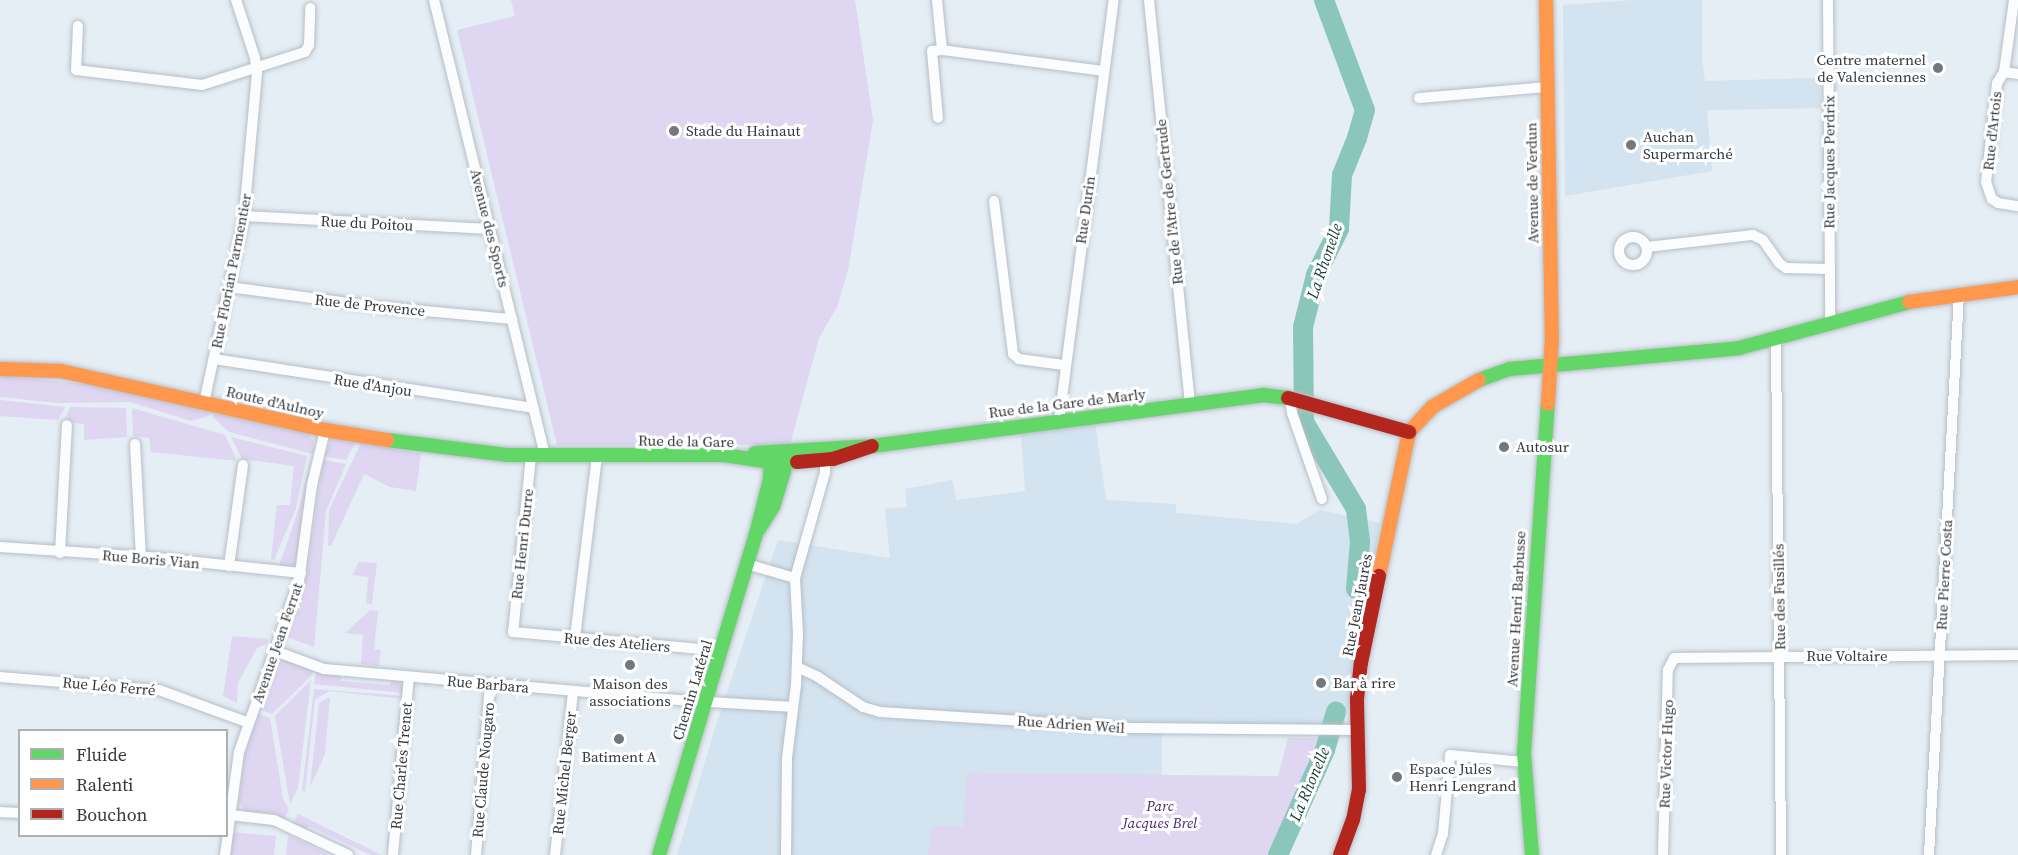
<!DOCTYPE html>
<meta charset="utf-8">
<style>
body{margin:0}
#map{position:relative;width:2018px;height:855px;overflow:hidden;background:#e5edf5;font-family:"Source Serif 4",serif}
div>[style]{position:absolute}
[style*='--x']{left:calc(var(--x)*1px);top:calc(var(--y)*1px);width:calc(var(--w)*1px);rotate:calc(var(--a)*1deg)}
.built>*{inset:0;background:#d3e3f0}
.green>*{inset:0;background:#dfd6f2}
.river>*{height:20px;margin:-10px;padding:0 10px;transform-origin:10px;border-radius:10px;background:#8ac6b9}
.roads{filter:drop-shadow(0 0 2px #b7bec4) drop-shadow(0 0 2px #b7bec4)}
.street>*{height:10px;margin:-5px;padding:0 5px;transform-origin:5px;border-radius:5px;background:#fbfcfe}
.street>.ring{margin:-5px;padding:0;box-sizing:content-box;background:none;border:10px solid #fbfcfe;border-radius:50%}
.fast>*{height:14px;margin:-7px;padding:0 7px;transform-origin:7px;border-radius:7px;background:#63d668}
.slow>*{height:14px;margin:-7px;padding:0 7px;transform-origin:7px;border-radius:7px;background:#ff974d}
.jam>*{height:14px;margin:-7px;padding:0 7px;transform-origin:7px;border-radius:7px;background:#b3261e}
.dots>*{width:16px;height:16px;translate:-50% -50%;box-sizing:border-box;border:3px solid #fff;border-radius:50%}
span{translate:-50% -50%;white-space:nowrap;text-align:center;line-height:1.15;-webkit-text-stroke:6px #fff;paint-order:stroke}
.poi-label{font-size:15px;color:#33393e}
.right{translate:-100% -50%;text-align:right}
.left{translate:0 -50%;text-align:left}
.street-label{font-size:15px;color:#33393e}
.park-label{font-size:15px;color:#4f296d;font-style:italic}
.water-label{font-size:16px;color:#183e35;font-style:italic}
.legend{position:absolute;left:18px;top:729px;width:210px;height:108px;box-sizing:border-box;background:#fff;border:2px solid #adb0b2;margin:0;padding:8px 10px;list-style:none;font-size:18px;color:#33393e}
.legend li{display:flex;align-items:center;gap:12px;height:30px}
.legend b{width:30px;border:2px solid #adb0b2}
</style>
<div id="map">
<div class="built">
<div style="clip-path:polygon(1633px 0,1702px 0,1702px 59px,1705px 81px,1820px 78px,1821px 108px,1707px 110px,1712px 171px,1565px 196px,1563px 5px)"></div>
<div style="clip-path:polygon(1095px 423px,1106px 500px,1176px 504px,1176px 513px,1296px 524px,1320px 510px,1380px 523px,1345px 724px,1162px 725px,1162px 855px,677px 855px,714px 732px,778px 540px,890px 558px,885px 509px,907px 507px,905px 489px,952px 480px,956px 500px,1025px 491px,1021px 434px)"></div>
</div>
<div class="green">
<div style="clip-path:polygon(511px 0,855px 0,873px 120px,848px 270px,837px 307px,819px 338px,790px 445px,557px 445px,457px 30px,515px 16px)"></div>
<div style="clip-path:polygon(3px 376px,92px 385px,210px 412px,209px 416px,191px 421px,130px 402px,58px 403px,0 397px,0 378px)"></div>
<div style="clip-path:polygon(0 400px,65px 407px,58px 420px,0 416px)"></div>
<div style="clip-path:polygon(70px 407px,126px 408px,127px 437px,84px 440px,84px 424px,64px 422px)"></div>
<div style="clip-path:polygon(132px 408px,225px 435px,237px 461px,151px 452px,149px 438px,133px 436px)"></div>
<div style="clip-path:polygon(213px 413px,306px 433px,314px 441px,313px 454px,229px 432px,214px 418px)"></div>
<div style="clip-path:polygon(231px 437px,307px 456px,296px 508px,274px 560px,271px 559px,277px 505px,290px 505px,294px 466px,242px 459px)"></div>
<div style="clip-path:polygon(336px 439px,355px 443px,346px 460px,324px 456px,331px 440px)"></div>
<div style="clip-path:polygon(361px 443px,421px 454px,416px 491px,390px 487px,364px 474px,331px 546px,328px 545px,329px 510px)"></div>
<div style="clip-path:polygon(311px 458px,296px 563px,291px 567px,279px 566px,299px 508px)"></div>
<div style="clip-path:polygon(323px 460px,346px 464px,326px 511px,314px 647px,287px 637px,306px 579px)"></div>
<div style="clip-path:polygon(359px 562px,377px 563px,372px 604px,366px 603px,368px 577px,352px 575px)"></div>
<div style="clip-path:polygon(370px 610px,378px 611px,374px 649px,381px 650px,379px 666px,361px 664px,363px 635px,345px 633px)"></div>
<div style="clip-path:polygon(232px 636px,268px 639px,268px 643px,257px 648px,238px 683px,237px 703px,223px 696px)"></div>
<div style="clip-path:polygon(282px 659px,313px 670px,312px 675px,272px 714px,260px 709px,277px 662px)"></div>
<div style="clip-path:polygon(316px 671px,341px 675px,341px 681px,390px 685px,391px 680px,396px 680px,403px 686px,403px 693px,314px 684px)"></div>
<div style="clip-path:polygon(311px 680px,298px 788px,290px 804px,275px 716px)"></div>
<div style="clip-path:polygon(314px 689px,403px 696px,403px 699px,330px 691px,315px 699px,305px 792px,302px 791px)"></div>
<div style="clip-path:polygon(330px 697px,325px 754px,310px 787px,319px 703px)"></div>
<div style="clip-path:polygon(259px 714px,270px 718px,283px 799px,289px 809px,284px 819px,272px 813px,245px 812px,239px 801px,245px 755px)"></div>
<div style="clip-path:polygon(1288px 738px,1323px 738px,1271px 855px,928px 855px,932px 826px,963px 827px,967px 773px,1278px 776px)"></div>
<div style="clip-path:polygon(298px 814px,382px 855px,371px 855px,309px 826px,306px 830px,293px 824px)"></div>
<div style="clip-path:polygon(233px 832px,276px 836px,274px 855px,230px 855px)"></div>
<div style="clip-path:polygon(288px 835px,313px 847px,329px 855px,286px 855px)"></div>
</div>
<div class="river">
<div style="--x:1324;--y:0;--w:117;--a:69.6"></div>
<div style="--x:1365;--y:110;--w:29;--a:106"></div>
<div style="--x:1357;--y:138;--w:40;--a:112"></div>
<div style="--x:1342;--y:175;--w:54;--a:93.2"></div>
<div style="--x:1339;--y:229;--w:51;--a:116.6"></div>
<div style="--x:1316;--y:275;--w:54;--a:104"></div>
<div style="--x:1303;--y:327;--w:95;--a:89.4"></div>
<div style="--x:1304;--y:422;--w:101;--a:59.1"></div>
<div style="--x:1356;--y:509;--w:33;--a:83"></div>
<div style="--x:1360;--y:542;--w:47;--a:94.9"></div>
<div style="--x:1278;--y:855;--w:115;--a:-65.9"></div>
<div style="--x:1325;--y:750;--w:40;--a:-74"></div>
</div>
<div class="roads">
<div class="street">
<div style="--x:434;--y:0;--w:470;--a:76.3"></div>
<div style="--x:937;--y:0;--w:50;--a:84.3"></div>
<div style="--x:942;--y:50;--w:10;--a:174"></div>
<div style="--x:932;--y:51;--w:67;--a:84.9"></div>
<div style="--x:1149;--y:0;--w:406;--a:84.2"></div>
<div style="--x:1828;--y:0;--w:323;--a:89.6"></div>
<div style="--x:2014;--y:0;--w:73;--a:97.9"></div>
<div style="--x:2004;--y:72;--w:13;--a:122"></div>
<div style="--x:1997;--y:83;--w:100;--a:96.3"></div>
<div style="--x:1986;--y:182;--w:18;--a:71"></div>
<div style="--x:1992;--y:199;--w:7;--a:34"></div>
<div style="--x:1998;--y:203;--w:20;--a:9"></div>
<div style="--x:78;--y:26;--w:44;--a:92.6"></div>
<div style="--x:76;--y:70;--w:127;--a:6.8"></div>
<div style="--x:202;--y:85;--w:108;--a:-17.8"></div>
<div style="--x:305;--y:52;--w:8;--a:-60"></div>
<div style="--x:309;--y:45;--w:37;--a:-88"></div>
<div style="--x:942;--y:50;--w:163;--a:7.4"></div>
<div style="--x:2004;--y:72;--w:14;--a:8"></div>
<div style="--x:1419;--y:98;--w:128;--a:-4.9"></div>
<div style="--x:994;--y:201;--w:154;--a:82.9"></div>
<div style="--x:1013;--y:354;--w:8;--a:40"></div>
<div style="--x:1019;--y:359;--w:45;--a:7.6"></div>
<div style="--x:244;--y:216;--w:246;--a:3"></div>
<div class="ring" style="left:1619px;top:237px;width:18px;height:18px"></div>
<div style="--x:1647;--y:247;--w:107;--a:-6.5"></div>
<div style="--x:1753;--y:235;--w:11;--a:27"></div>
<div style="--x:1763;--y:240;--w:28;--a:55"></div>
<div style="--x:1779;--y:263;--w:9;--a:36"></div>
<div style="--x:1786;--y:268;--w:44;--a:1.3"></div>
<div style="--x:229;--y:287;--w:143;--a:7.6"></div>
<div style="--x:371;--y:306;--w:142;--a:5.3"></div>
<div style="--x:1776;--y:339;--w:516;--a:89.44"></div>
<div style="--x:214;--y:359;--w:323;--a:8.7"></div>
<div style="--x:1290;--y:399;--w:14;--a:82"></div>
<div style="--x:1292;--y:413;--w:91;--a:70.8"></div>
<div style="--x:204;--y:403;--w:191;--a:-77.9"></div>
<div style="--x:244;--y:216;--w:144;--a:-84.8"></div>
<div style="--x:257;--y:73;--w:15;--a:-98"></div>
<div style="--x:255;--y:58;--w:61;--a:-108.1"></div>
<div style="--x:1059;--y:421;--w:425;--a:-82.6"></div>
<div style="--x:135;--y:444;--w:113;--a:87"></div>
<div style="--x:531;--y:456;--w:177;--a:95.8"></div>
<div style="--x:513;--y:632;--w:208;--a:5.2"></div>
<div style="--x:0;--y:547;--w:149;--a:3.8"></div>
<div style="--x:149;--y:557;--w:153;--a:6"></div>
<div style="--x:60;--y:553;--w:128;--a:-86.9"></div>
<div style="--x:747;--y:564;--w:50;--a:16.3"></div>
<div style="--x:229;--y:566;--w:102;--a:-82.1"></div>
<div style="--x:575;--y:638;--w:182;--a:-83.1"></div>
<div style="--x:275;--y:651;--w:52;--a:20.2"></div>
<div style="--x:324;--y:669;--w:370;--a:5"></div>
<div style="--x:693;--y:701;--w:100;--a:3.4"></div>
<div style="--x:797;--y:667;--w:23;--a:25"></div>
<div style="--x:818;--y:677;--w:54;--a:33.7"></div>
<div style="--x:863;--y:707;--w:18;--a:16"></div>
<div style="--x:880;--y:712;--w:254;--a:3.6"></div>
<div style="--x:1133;--y:728;--w:224;--a:0.5"></div>
<div style="--x:0;--y:677;--w:160;--a:4.7"></div>
<div style="--x:159;--y:690;--w:96;--a:20.1"></div>
<div style="--x:0;--y:812;--w:20;--a:3"></div>
<div style="--x:230;--y:815;--w:44;--a:6.5"></div>
<div style="--x:274;--y:820;--w:82;--a:25.3"></div>
<div style="--x:225;--y:855;--w:104;--a:-82.3"></div>
<div style="--x:239;--y:752;--w:181;--a:-70.7"></div>
<div style="--x:299;--y:581;--w:97;--a:-82.3"></div>
<div style="--x:312;--y:485;--w:57;--a:-76.7"></div>
<div style="--x:393;--y:855;--w:179;--a:-84.9"></div>
<div style="--x:476;--y:855;--w:172;--a:-85.3"></div>
<div style="--x:555;--y:855;--w:165;--a:-83.7"></div>
<div style="--x:786;--y:855;--w:97;--a:-89.4"></div>
<div style="--x:787;--y:758;--w:74;--a:-83"></div>
<div style="--x:796;--y:685;--w:51;--a:-87.8"></div>
<div style="--x:798;--y:634;--w:56;--a:-93.1"></div>
<div style="--x:795;--y:578;--w:109;--a:-74.1"></div>
<div style="--x:825;--y:473;--w:18;--a:-90"></div>
<div style="--x:1436;--y:855;--w:22;--a:-72"></div>
<div style="--x:1443;--y:834;--w:79;--a:-84.9"></div>
<div style="--x:1450;--y:755;--w:74;--a:5.4"></div>
<div style="--x:1663;--y:855;--w:185;--a:-88.5"></div>
<div style="--x:1668;--y:670;--w:13;--a:-63"></div>
<div style="--x:1674;--y:658;--w:344;--a:-0.5"></div>
<div style="--x:1929;--y:855;--w:562;--a:-86.94"></div>
</div>
<div class="fast">
<div style="--x:1479;--y:380;--w:33;--a:-20"></div>
<div style="--x:1510;--y:369;--w:230;--a:-5.2"></div>
<div style="--x:1739;--y:348;--w:176;--a:-15.1"></div>
<div style="--x:387;--y:440;--w:122;--a:7.1"></div>
<div style="--x:508;--y:455;--w:216;--a:0"></div>
<div style="--x:724;--y:455;--w:54;--a:8.6"></div>
<div style="--x:777;--y:463;--w:20;--a:-3"></div>
<div style="--x:755;--y:453;--w:117;--a:-3.4"></div>
<div style="--x:872;--y:446;--w:394;--a:-7.4"></div>
<div style="--x:1263;--y:395;--w:25;--a:7"></div>
<div style="--x:759;--y:529;--w:26;--a:-58"></div>
<div style="--x:773;--y:507;--w:38;--a:-73"></div>
<div style="--x:784;--y:471;--w:17;--a:-90"></div>
<div style="--x:659;--y:855;--w:335;--a:-73.2"></div>
<div style="--x:756;--y:534;--w:57;--a:-75.7"></div>
<div style="--x:770;--y:479;--w:25;--a:-88"></div>
<div style="--x:1532;--y:855;--w:102;--a:-94.5"></div>
<div style="--x:1524;--y:753;--w:350;--a:-86.1"></div>
</div>
<div class="slow">
<div style="--x:1546;--y:0;--w:338;--a:89"></div>
<div style="--x:1552;--y:338;--w:66;--a:93.5"></div>
<div style="--x:1909;--y:302;--w:110;--a:-7.8"></div>
<div style="--x:0;--y:369;--w:61;--a:1.9"></div>
<div style="--x:61;--y:371;--w:271;--a:12.6"></div>
<div style="--x:325;--y:430;--w:63;--a:9.2"></div>
<div style="--x:1379;--y:576;--w:147;--a:-78.2"></div>
<div style="--x:1409;--y:432;--w:34;--a:-47"></div>
<div style="--x:1432;--y:407;--w:54;--a:-29.9"></div>
</div>
<div class="jam">
<div style="--x:1288;--y:398;--w:126;--a:15.7"></div>
<div style="--x:797;--y:462;--w:36;--a:-5"></div>
<div style="--x:833;--y:459;--w:41;--a:-18.4"></div>
<div style="--x:1340;--y:855;--w:37;--a:-70"></div>
<div style="--x:1353;--y:820;--w:31;--a:-79"></div>
<div style="--x:1359;--y:790;--w:91;--a:-91.3"></div>
<div style="--x:1357;--y:699;--w:36;--a:-84"></div>
<div style="--x:1361;--y:663;--w:89;--a:-78.3"></div>
</div>
</div>
<div class="dots">
<div style="left:1938px;top:68px;background:#71787e"></div>
<div style="left:674px;top:131px;background:#71787e"></div>
<div style="left:1631px;top:145px;background:#71787e"></div>
<div style="left:1504px;top:447px;background:#71787e"></div>
<div style="left:630px;top:665px;background:#71787e"></div>
<div style="left:1321px;top:683px;background:#71787e"></div>
<div style="left:619px;top:739px;background:#71787e"></div>
<div style="left:1397px;top:777px;background:#71787e"></div>
</div>
<div class="poi-label">
<span class="right" style="left:1926px;top:68px">Centre maternel<br>de Valenciennes</span>
<span class="left" style="left:686px;top:131px">Stade du Hainaut</span>
<span class="left" style="left:1643px;top:145px">Auchan<br>Supermarché</span>
<span class="left" style="left:1516px;top:447px">Autosur</span>
<span style="left:630px;top:692px">Maison des<br>associations</span>
<span class="left" style="left:1333px;top:683px">Bar à rire</span>
<span style="left:619px;top:757px">Batiment A</span>
<span class="left" style="left:1409px;top:777px">Espace Jules<br>Henri Lengrand</span>
</div>
<div class="street-label">
<span style="left:1992px;top:131px;rotate:-84deg">Rue d'Artois</span>
<span style="left:1829px;top:162px;rotate:-90deg">Rue Jacques Perdrix</span>
<span style="left:1532px;top:183px;rotate:-91deg">Avenue de Verdun</span>
<span style="left:1169px;top:202px;rotate:-96deg">Rue de l'Atre de Gertrude</span>
<span style="left:1085px;top:210px;rotate:-82deg">Rue Durin</span>
<span style="left:367px;top:223px;rotate:3deg">Rue du Poitou</span>
<span style="left:490px;top:228px;rotate:76deg">Avenue des Sports</span>
<span style="left:231px;top:271px;rotate:-79deg">Rue Florian Parmentier</span>
<span style="left:370px;top:305px;rotate:6deg">Rue de Provence</span>
<span style="left:373px;top:385px;rotate:9deg">Rue d'Anjou</span>
<span style="left:275px;top:402px;rotate:13deg">Route d'Aulnoy</span>
<span style="left:1067px;top:403px;rotate:-7deg">Rue de la Gare de Marly</span>
<span style="left:686px;top:441px;rotate:1deg">Rue de la Gare</span>
<span style="left:522px;top:544px;rotate:-84deg">Rue Henri Durre</span>
<span style="left:151px;top:559px;rotate:5deg">Rue Boris Vian</span>
<span style="left:1944px;top:575px;rotate:-87deg">Rue Pierre Costa</span>
<span style="left:1779px;top:597px;rotate:-91deg">Rue des Fusillés</span>
<span style="left:1357px;top:605px;rotate:-79deg">Rue Jean Jaurès</span>
<span style="left:1516px;top:609px;rotate:-87deg">Avenue Henri Barbusse</span>
<span style="left:617px;top:642px;rotate:5deg">Rue des Ateliers</span>
<span style="left:277px;top:643px;rotate:-71deg">Avenue Jean Ferrat</span>
<span style="left:1847px;top:656px">Rue Voltaire</span>
<span style="left:488px;top:684px;rotate:5deg">Rue Barbara</span>
<span style="left:109px;top:686px;rotate:5deg">Rue Léo Ferré</span>
<span style="left:692px;top:690px;rotate:-73deg">Chemin Latéral</span>
<span style="left:1071px;top:724px;rotate:4deg">Rue Adrien Weil</span>
<span style="left:1666px;top:754px;rotate:-88deg">Rue Victor Hugo</span>
<span style="left:401px;top:766px;rotate:-85deg">Rue Charles Trenet</span>
<span style="left:483px;top:770px;rotate:-85deg">Rue Claude Nougaro</span>
<span style="left:564px;top:773px;rotate:-84deg">Rue Michel Berger</span>
</div>
<div class="park-label">
<span style="left:1160px;top:814px">Parc<br>Jacques Brel</span>
</div>
<div class="water-label">
<span style="left:1324px;top:261px;rotate:-71deg">La Rhonelle</span>
<span style="left:1309px;top:784px;rotate:-67deg">La Rhonelle</span>
</div>
<ul class="legend">
<li><b style="height:8px;background:#63d668"></b>Fluide</li>
<li><b style="height:8px;background:#ff974d"></b>Ralenti</li>
<li><b style="height:8px;background:#b3261e"></b>Bouchon</li>
</ul>
</div>
